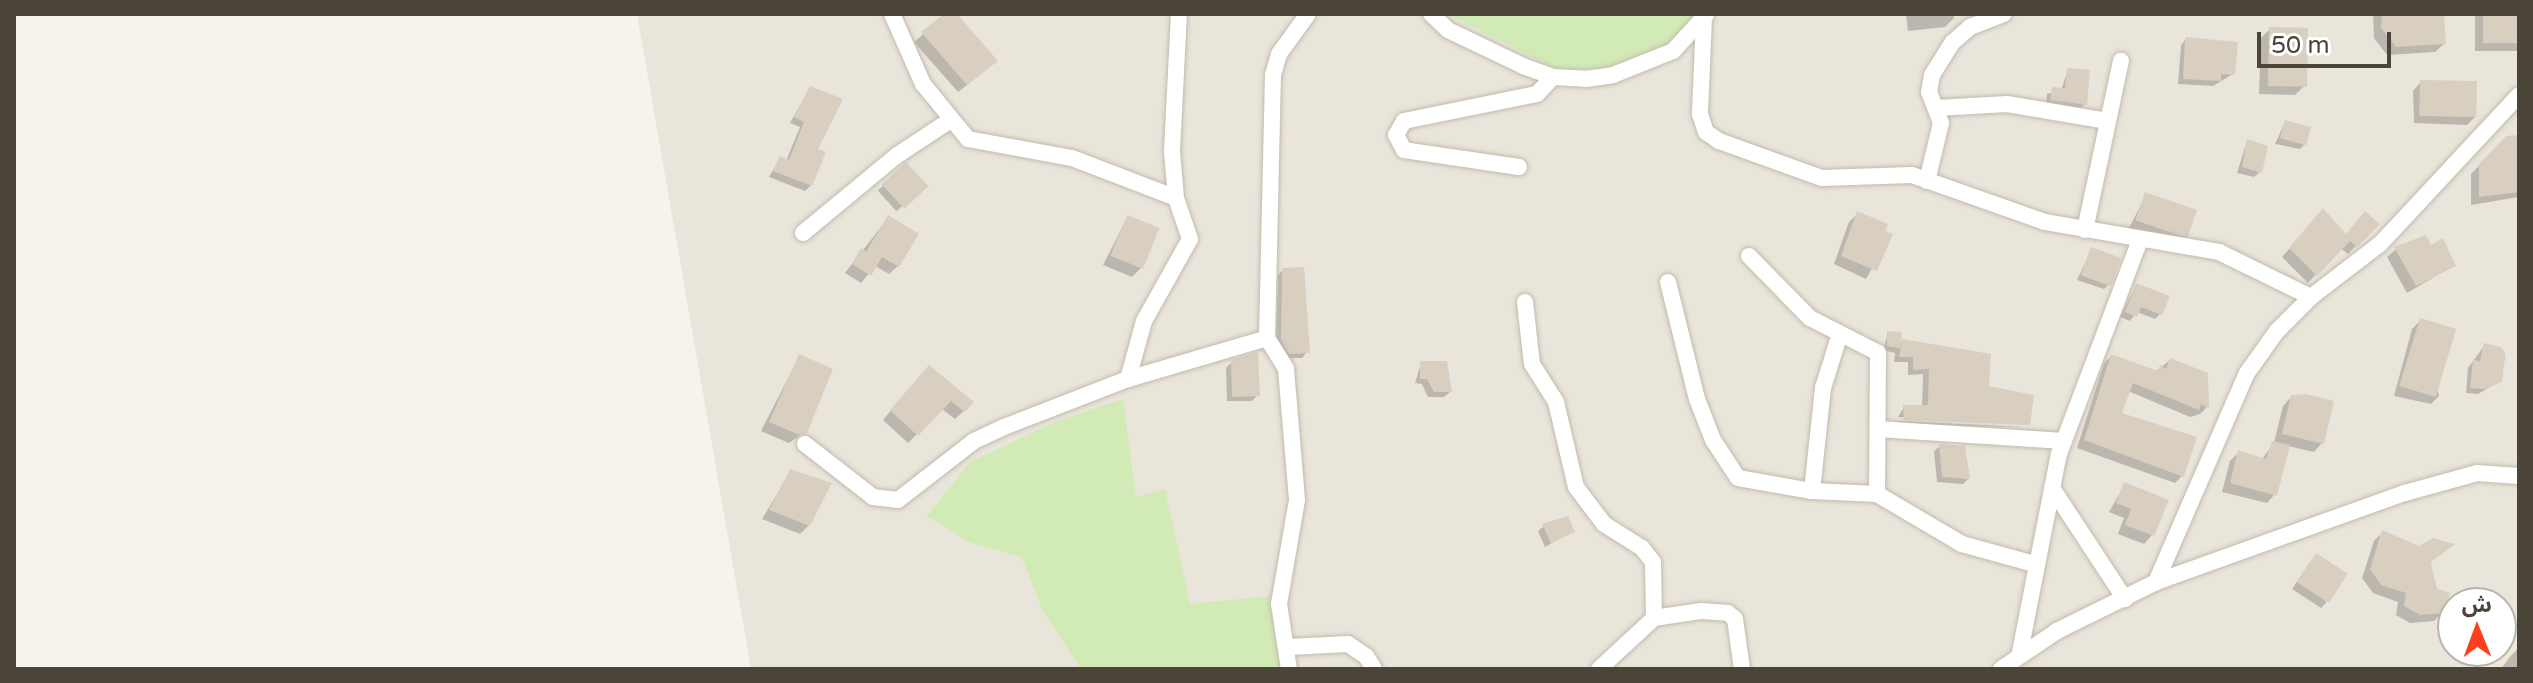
<!DOCTYPE html>
<meta charset="utf-8">
<style>
body{margin:0}
#map{position:relative;width:2533px;height:683px;overflow:hidden;background:#f6f3ec;font-family:"Varela Round","Noto Sans Arabic",sans-serif}
div>[style]{position:absolute}
[style*='--x']{left:calc(var(--x)*1px);top:calc(var(--y)*1px);width:calc(var(--w)*1px);rotate:calc(var(--a)*1deg)}
.residential>*{inset:0;background:#eae5da}
.education>*{inset:0;background:#efe8d6}
.green>*{inset:0;background:#d2eab5}
.shadow>*{inset:0;background:#0003;transform-origin:0 0}
.building>*{inset:0;background:#d8cfc1;transform-origin:0 0}
.roads{filter:drop-shadow(0 0 2px #c2bbae) drop-shadow(0 0 2px #c2bbae)}
.minor>*{height:16px;margin:-8px;padding:0 8px;transform-origin:8px;border-radius:8px;background:#fff}
span{translate:-50% -50%;white-space:nowrap;text-align:center;line-height:1.15;-webkit-text-stroke:6px #fff;paint-order:stroke}
.frame{position:absolute;inset:0;border:16px solid #4b4439;pointer-events:none}
.north{position:absolute;left:2437px;top:587px;width:80px;height:80px;box-sizing:border-box;background:#fff;border:2px solid #b7b4b0;border-radius:50%;rotate:359deg;font-size:22px;font-weight:700;line-height:32px;text-align:center;color:#4b4439}
.north::after{content:'';display:block;margin:auto;width:28px;height:36px;background:#fc3f1d;clip-path:polygon(50% 0,100% 100%,50% 72%,0 100%)}
.scale{position:absolute;left:2257px;top:32px;width:134px;height:36px;box-sizing:border-box;border:4px solid #4b4439;border-top:0;padding-left:10px;font-size:24px;line-height:28px;white-space:nowrap;color:#4b4439;-webkit-text-stroke:6px #fff;paint-order:stroke}
</style>
<div id="map">
<div class="residential">
<div style="clip-path:polygon(evenodd,637px 14px,2519px 14px,2519px 669px,751px 669px,637px 14px,2453px 603px,2501px 603px,2501px 651px,2453px 651px,2453px 603px)"></div>
</div>
<div class="education">
<div style="clip-path:polygon(2519px 612px,2519px 669px,2480px 669px,2492px 651px,2501px 651px,2501px 638px)"></div>
</div>
<div class="green">
<div style="clip-path:polygon(1447px 14px,1703px 14px,1681px 42px,1613px 67px,1560px 71px)"></div>
<div style="clip-path:polygon(1123px 399px,1136px 497px,1165px 489px,1190px 604px,1270px 596px,1281px 669px,1081px 669px,1042px 610px,1022px 557px,968px 542px,927px 516px,970px 462px,1057px 421px)"></div>
</div>
<div class="shadow">
<div style="clip-path:polygon(947px 14px,954px 14px,987px 69px,958px 92px,914px 42px)"></div>
<div style="clip-path:polygon(1906px 14px,1953px 14px,1954px 18px,1945px 27px,1908px 31px)"></div>
<div style="clip-path:polygon(2373px 14px,2442px 14px,2444px 44px,2435px 52px,2387px 55px,2374px 38px)"></div>
<div style="left:2475px;top:14px;width:44px;height:37px"></div>
<div style="clip-path:polygon(2270px 29px,2304px 86px,2295px 95px,2259px 94px,2261px 38px)"></div>
<div style="clip-path:polygon(2186px 39px,2233px 74px,2213px 86px,2178px 84px,2181px 45px)"></div>
<div style="clip-path:polygon(2068px 70px,2085px 104px,2079px 109px,2046px 105px,2047px 94px,2061px 90px)"></div>
<div style="clip-path:polygon(2421px 82px,2476px 116px,2467px 125px,2414px 123px,2413px 91px)"></div>
<div style="clip-path:polygon(810px 88px,815px 150px,811px 185px,805px 191px,769px 177px,780px 158px,786px 161px,800px 127px,790px 123px)"></div>
<div style="clip-path:polygon(2285px 122px,2305px 144px,2300px 149px,2275px 144px)"></div>
<div style="clip-path:polygon(2519px 137px,2519px 197px,2471px 205px,2471px 174px,2506px 138px)"></div>
<div style="clip-path:polygon(2247px 141px,2260px 172px,2254px 177px,2237px 173px)"></div>
<div style="left:906px;top:165px;width:28px;height:38px;rotate:48deg"></div>
<div style="clip-path:polygon(2146px 195px,2187px 234px,2178px 243px,2128px 230px)"></div>
<div style="clip-path:polygon(1858px 213px,1891px 235px,1866px 279px,1834px 264px,1849px 222px)"></div>
<div style="clip-path:polygon(888px 218px,898px 266px,889px 274px,875px 266px,861px 283px,845px 273px)"></div>
<div style="clip-path:polygon(1127px 218px,1141px 268px,1132px 277px,1103px 265px)"></div>
<div style="clip-path:polygon(2315px 219px,2345px 237px,2377px 224px,2348px 254px,2340px 248px,2308px 283px,2282px 257px)"></div>
<div style="clip-path:polygon(2430px 247px,2453px 266px,2407px 293px,2387px 257px,2396px 249px)"></div>
<div style="clip-path:polygon(2092px 249px,2109px 284px,2104px 289px,2077px 280px)"></div>
<div style="clip-path:polygon(1283px 270px,1307px 352px,1302px 358px,1284px 358px,1276px 345px,1278px 275px)"></div>
<div style="clip-path:polygon(2136px 285px,2160px 314px,2155px 319px,2137px 312px,2130px 321px,2120px 317px)"></div>
<div style="clip-path:polygon(2421px 320px,2439px 396px,2431px 404px,2394px 396px,2412px 329px)"></div>
<div style="clip-path:polygon(1888px 333px,1899px 345px,1902px 341px,1987px 388px,2028px 424px,1898px 417px,1904px 407px,1922px 407px,1923px 374px,1908px 375px,1908px 362px,1894px 362px,1895px 353px,1883px 350px)"></div>
<div style="clip-path:polygon(2484px 346px,2500px 348px,2505px 358px,2500px 381px,2478px 394px,2466px 393px,2468px 368px)"></div>
<div style="clip-path:polygon(2111px 356px,2155px 372px,2170px 360px,2206px 375px,2207px 407px,2200px 414px,2190px 417px,2128px 391px,2119px 414px,2182px 476px,2175px 483px,2077px 448px,2104px 363px)"></div>
<div style="clip-path:polygon(799px 357px,805px 432px,789px 443px,761px 431px)"></div>
<div style="clip-path:polygon(1232px 362px,1258px 395px,1252px 401px,1227px 401px,1226px 368px)"></div>
<div style="clip-path:polygon(1421px 363px,1450px 392px,1444px 397px,1428px 397px,1422px 384px,1415px 383px)"></div>
<div style="clip-path:polygon(920px 376px,964px 411px,955px 419px,942px 409px,908px 443px,883px 420px)"></div>
<div style="clip-path:polygon(2291px 397px,2322px 443px,2314px 452px,2288px 446px,2275px 494px,2267px 503px,2222px 492px,2230px 461px,2239px 452px,2262px 459px,2274px 443px,2283px 406px)"></div>
<div style="clip-path:polygon(1898px 421px,2026px 427px,1898px 425px)"></div>
<div style="clip-path:polygon(1940px 446px,1968px 479px,1963px 484px,1937px 482px,1934px 451px)"></div>
<div style="clip-path:polygon(791px 471px,809px 525px,800px 534px,762px 519px)"></div>
<div style="clip-path:polygon(2125px 484px,2152px 535px,2144px 544px,2118px 534px,2124px 518px,2109px 512px)"></div>
<div style="clip-path:polygon(1544px 526px,1573px 531px,1545px 547px,1538px 531px)"></div>
<div style="clip-path:polygon(2382px 533px,2430px 563px,2443px 612px,2434px 621px,2410px 623px,2396px 615px,2398px 602px,2373px 593px,2362px 578px,2374px 541px)"></div>
<div style="clip-path:polygon(2311px 561px,2326px 603px,2321px 608px,2292px 589px)"></div>
<div style="clip-path:polygon(2519px 647px,2519px 669px,2501px 669px,2509px 658px)"></div>
</div>
<div class="building">
<div style="clip-path:polygon(944px 14px,957px 14px,998px 61px,967px 85px,921px 32px)"></div>
<div style="clip-path:polygon(2382px 14px,2444px 14px,2446px 44px,2396px 47px,2381px 28px)"></div>
<div style="left:2483px;top:14px;width:36px;height:29px"></div>
<div style="left:2269px;top:27px;width:39px;height:59px;rotate:1deg"></div>
<div style="clip-path:polygon(2185px 37px,2238px 42px,2235px 75px,2221px 74px,2221px 81px,2183px 79px)"></div>
<div style="clip-path:polygon(2067px 68px,2090px 70px,2087px 105px,2050px 100px,2052px 87px,2065px 88px)"></div>
<div style="left:2420px;top:80px;width:57px;height:36px;rotate:1deg"></div>
<div style="clip-path:polygon(810px 86px,843px 99px,818px 149px,826px 152px,812px 186px,773px 171px,780px 156px,789px 160px,804px 122px,794px 117px)"></div>
<div style="left:2285px;top:120px;width:27px;height:19px;rotate:15deg"></div>
<div style="clip-path:polygon(2519px 135px,2519px 192px,2479px 197px,2479px 164px,2506px 136px)"></div>
<div style="clip-path:polygon(2247px 139px,2268px 146px,2262px 173px,2242px 167px)"></div>
<div style="left:906px;top:162px;width:33px;height:33px;rotate:47deg"></div>
<div style="left:2145px;top:192px;width:55px;height:30px;rotate:19deg"></div>
<div style="clip-path:polygon(2323px 208px,2346px 234px,2365px 211px,2380px 224px,2357px 247px,2350px 241px,2317px 276px,2289px 248px)"></div>
<div style="clip-path:polygon(1857px 211px,1888px 224px,1885px 231px,1893px 234px,1877px 271px,1841px 256px)"></div>
<div style="clip-path:polygon(888px 215px,919px 234px,899px 267px,882px 257px,871px 276px,852px 264px,861px 248px,866px 252px)"></div>
<div style="left:1127px;top:215px;width:35px;height:44px;rotate:22deg"></div>
<div style="clip-path:polygon(2426px 235px,2431px 245px,2443px 238px,2456px 266px,2416px 286px,2394px 247px)"></div>
<div style="left:2091px;top:247px;width:32px;height:30px;rotate:20deg"></div>
<div style="clip-path:polygon(1304px 267px,1310px 353px,1289px 354px,1281px 339px,1282px 268px)"></div>
<div style="clip-path:polygon(2136px 283px,2170px 296px,2162px 315px,2141px 307px,2137px 317px,2125px 312px)"></div>
<div style="left:2420px;top:318px;width:38px;height:71px;rotate:17deg"></div>
<div style="clip-path:polygon(1887px 331px,1902px 332px,1900px 348px,1887px 346px)"></div>
<div style="clip-path:polygon(1902px 339px,1991px 354px,1989px 386px,2034px 395px,2030px 425px,1904px 420px,1903px 405px,1928px 405px,1929px 369px,1913px 370px,1913px 357px,1899px 357px)"></div>
<div style="clip-path:polygon(2484px 343px,2501px 347px,2505px 353px,2502px 382px,2485px 389px,2470px 388px,2473px 360px,2480px 361px)"></div>
<div style="clip-path:polygon(1258px 352px,1260px 396px,1232px 397px,1231px 360px)"></div>
<div style="clip-path:polygon(799px 354px,833px 369px,807px 433px,799px 435px,769px 422px)"></div>
<div style="clip-path:polygon(2111px 354px,2158px 371px,2160px 365px,2166px 369px,2170px 358px,2208px 373px,2209px 408px,2201px 404px,2199px 410px,2133px 383px,2122px 413px,2197px 437px,2184px 477px,2084px 440px)"></div>
<div style="clip-path:polygon(1420px 361px,1447px 361px,1452px 392px,1434px 392px,1427px 379px,1420px 379px)"></div>
<div style="clip-path:polygon(929px 365px,974px 402px,965px 412px,951px 401px,918px 436px,890px 410px)"></div>
<div style="clip-path:polygon(2306px 394px,2334px 401px,2324px 444px,2282px 434px,2291px 395px)"></div>
<div style="clip-path:polygon(2272px 441px,2290px 445px,2277px 496px,2230px 483px,2238px 450px,2266px 459px)"></div>
<div style="clip-path:polygon(1939px 444px,1965px 446px,1970px 479px,1942px 477px)"></div>
<div style="clip-path:polygon(790px 469px,832px 483px,810px 526px,769px 510px)"></div>
<div style="clip-path:polygon(2124px 482px,2169px 500px,2154px 536px,2125px 525px,2131px 509px,2116px 503px)"></div>
<div style="clip-path:polygon(1568px 516px,1575px 532px,1551px 543px,1542px 524px)"></div>
<div style="clip-path:polygon(2382px 530px,2419px 546px,2433px 538px,2455px 544px,2431px 562px,2436px 588px,2450px 593px,2445px 613px,2420px 615px,2404px 606px,2406px 593px,2381px 585px,2370px 569px)"></div>
<div style="left:2316px;top:553px;width:38px;height:35px;rotate:33deg"></div>
</div>
<div class="roads">
<div class="minor">
<div style="--x:892;--y:14;--w:77;--a:66.1"></div>
<div style="--x:923;--y:84;--w:71;--a:50.7"></div>
<div style="--x:968;--y:139;--w:106;--a:10.4"></div>
<div style="--x:1072;--y:158;--w:111;--a:21"></div>
<div style="--x:1431;--y:14;--w:23;--a:43"></div>
<div style="--x:1448;--y:30;--w:83;--a:25.6"></div>
<div style="--x:1523;--y:66;--w:32;--a:20"></div>
<div style="--x:1553;--y:77;--w:33;--a:3"></div>
<div style="--x:1586;--y:79;--w:27;--a:-8"></div>
<div style="--x:1613;--y:75;--w:65;--a:-21.8"></div>
<div style="--x:1673;--y:51;--w:49;--a:-47.5"></div>
<div style="--x:1704;--y:17;--w:97;--a:92.4"></div>
<div style="--x:1700;--y:114;--w:19;--a:72"></div>
<div style="--x:1706;--y:132;--w:16;--a:35"></div>
<div style="--x:1719;--y:141;--w:109;--a:19.8"></div>
<div style="--x:1822;--y:178;--w:90;--a:-1.9"></div>
<div style="--x:1912;--y:175;--w:141;--a:19.5"></div>
<div style="--x:2045;--y:222;--w:177;--a:9.8"></div>
<div style="--x:2219;--y:252;--w:102;--a:26.1"></div>
<div style="--x:1937;--y:108;--w:70;--a:-3.3"></div>
<div style="--x:2007;--y:104;--w:102;--a:9.6"></div>
<div style="--x:1519;--y:167;--w:116;--a:-171.6"></div>
<div style="--x:1404;--y:150;--w:17;--a:-118"></div>
<div style="--x:1396;--y:135;--w:16;--a:-60"></div>
<div style="--x:1404;--y:121;--w:136;--a:-11.5"></div>
<div style="--x:1537;--y:94;--w:23;--a:-47"></div>
<div style="--x:1927;--y:181;--w:60;--a:-76.4"></div>
<div style="--x:1941;--y:123;--w:33;--a:-111"></div>
<div style="--x:1929;--y:92;--w:17;--a:-80"></div>
<div style="--x:1932;--y:75;--w:39;--a:-58"></div>
<div style="--x:1953;--y:42;--w:23;--a:-41"></div>
<div style="--x:1970;--y:27;--w:36;--a:-21"></div>
<div style="--x:2085;--y:230;--w:173;--a:-78"></div>
<div style="--x:803;--y:233;--w:121;--a:-39.6"></div>
<div style="--x:896;--y:156;--w:64;--a:-33.4"></div>
<div style="--x:1749;--y:256;--w:87;--a:45.5"></div>
<div style="--x:1810;--y:318;--w:76;--a:27.2"></div>
<div style="--x:1878;--y:353;--w:141;--a:90.4"></div>
<div style="--x:1668;--y:282;--w:121;--a:76.1"></div>
<div style="--x:1697;--y:399;--w:44;--a:68.7"></div>
<div style="--x:1713;--y:440;--w:45;--a:56.7"></div>
<div style="--x:1738;--y:478;--w:75;--a:10"></div>
<div style="--x:1812;--y:491;--w:65;--a:2.6"></div>
<div style="--x:1877;--y:494;--w:99;--a:30.5"></div>
<div style="--x:1962;--y:544;--w:75;--a:15.5"></div>
<div style="--x:1525;--y:302;--w:62;--a:83.6"></div>
<div style="--x:1532;--y:364;--w:45;--a:57.7"></div>
<div style="--x:1556;--y:402;--w:87;--a:76.8"></div>
<div style="--x:1576;--y:487;--w:46;--a:52.9"></div>
<div style="--x:1604;--y:524;--w:45;--a:32.3"></div>
<div style="--x:1642;--y:548;--w:18;--a:52"></div>
<div style="--x:1653;--y:562;--w:56;--a:89"></div>
<div style="--x:1267;--y:338;--w:263;--a:-88.7"></div>
<div style="--x:1273;--y:75;--w:22;--a:-74"></div>
<div style="--x:1279;--y:54;--w:49;--a:-54.1"></div>
<div style="--x:1128;--y:379;--w:60;--a:-74.6"></div>
<div style="--x:1144;--y:321;--w:94;--a:-60.7"></div>
<div style="--x:1190;--y:239;--w:43;--a:-108.9"></div>
<div style="--x:1176;--y:198;--w:47;--a:-94.9"></div>
<div style="--x:1172;--y:151;--w:137;--a:-87.1"></div>
<div style="--x:1878;--y:429;--w:186;--a:3.7"></div>
<div style="--x:805;--y:444;--w:86;--a:37.9"></div>
<div style="--x:873;--y:497;--w:25;--a:7"></div>
<div style="--x:898;--y:500;--w:96;--a:-37.8"></div>
<div style="--x:974;--y:441;--w:33;--a:-25"></div>
<div style="--x:1004;--y:427;--w:133;--a:-21.2"></div>
<div style="--x:1128;--y:379;--w:145;--a:-16.4"></div>
<div style="--x:1267;--y:338;--w:36;--a:58"></div>
<div style="--x:1286;--y:369;--w:131;--a:85.2"></div>
<div style="--x:1297;--y:500;--w:106;--a:99.8"></div>
<div style="--x:1279;--y:604;--w:66;--a:81.3"></div>
<div style="--x:2052;--y:488;--w:133;--a:56.7"></div>
<div style="--x:1812;--y:491;--w:104;--a:-83.9"></div>
<div style="--x:1823;--y:388;--w:53;--a:-72.6"></div>
<div style="--x:2156;--y:582;--w:228;--a:-66.5"></div>
<div style="--x:2247;--y:373;--w:52;--a:-54.5"></div>
<div style="--x:2277;--y:331;--w:48;--a:-45"></div>
<div style="--x:2311;--y:297;--w:88;--a:-37.6"></div>
<div style="--x:2381;--y:243;--w:202;--a:-47"></div>
<div style="--x:1288;--y:647;--w:60;--a:-2.9"></div>
<div style="--x:1348;--y:644;--w:22;--a:34"></div>
<div style="--x:1366;--y:656;--w:15;--a:58"></div>
<div style="--x:2020;--y:652;--w:202;--a:-78.9"></div>
<div style="--x:2059;--y:454;--w:229;--a:-69.3"></div>
<div style="--x:1599;--y:669;--w:75;--a:-42.8"></div>
<div style="--x:1654;--y:618;--w:48;--a:-8.5"></div>
<div style="--x:1701;--y:611;--w:27;--a:4"></div>
<div style="--x:1728;--y:613;--w:9;--a:41"></div>
<div style="--x:1735;--y:619;--w:50;--a:82"></div>
<div style="--x:2001;--y:669;--w:68;--a:-34.2"></div>
<div style="--x:2057;--y:631;--w:110;--a:-26.3"></div>
<div style="--x:2156;--y:582;--w:264;--a:-19.7"></div>
<div style="--x:2405;--y:493;--w:75;--a:-15.5"></div>
<div style="--x:2477;--y:473;--w:42;--a:4.1"></div>
</div>
</div>
<div class="frame"></div>
<div class="north">ش</div>
<div class="scale">50 m</div>
</div>
